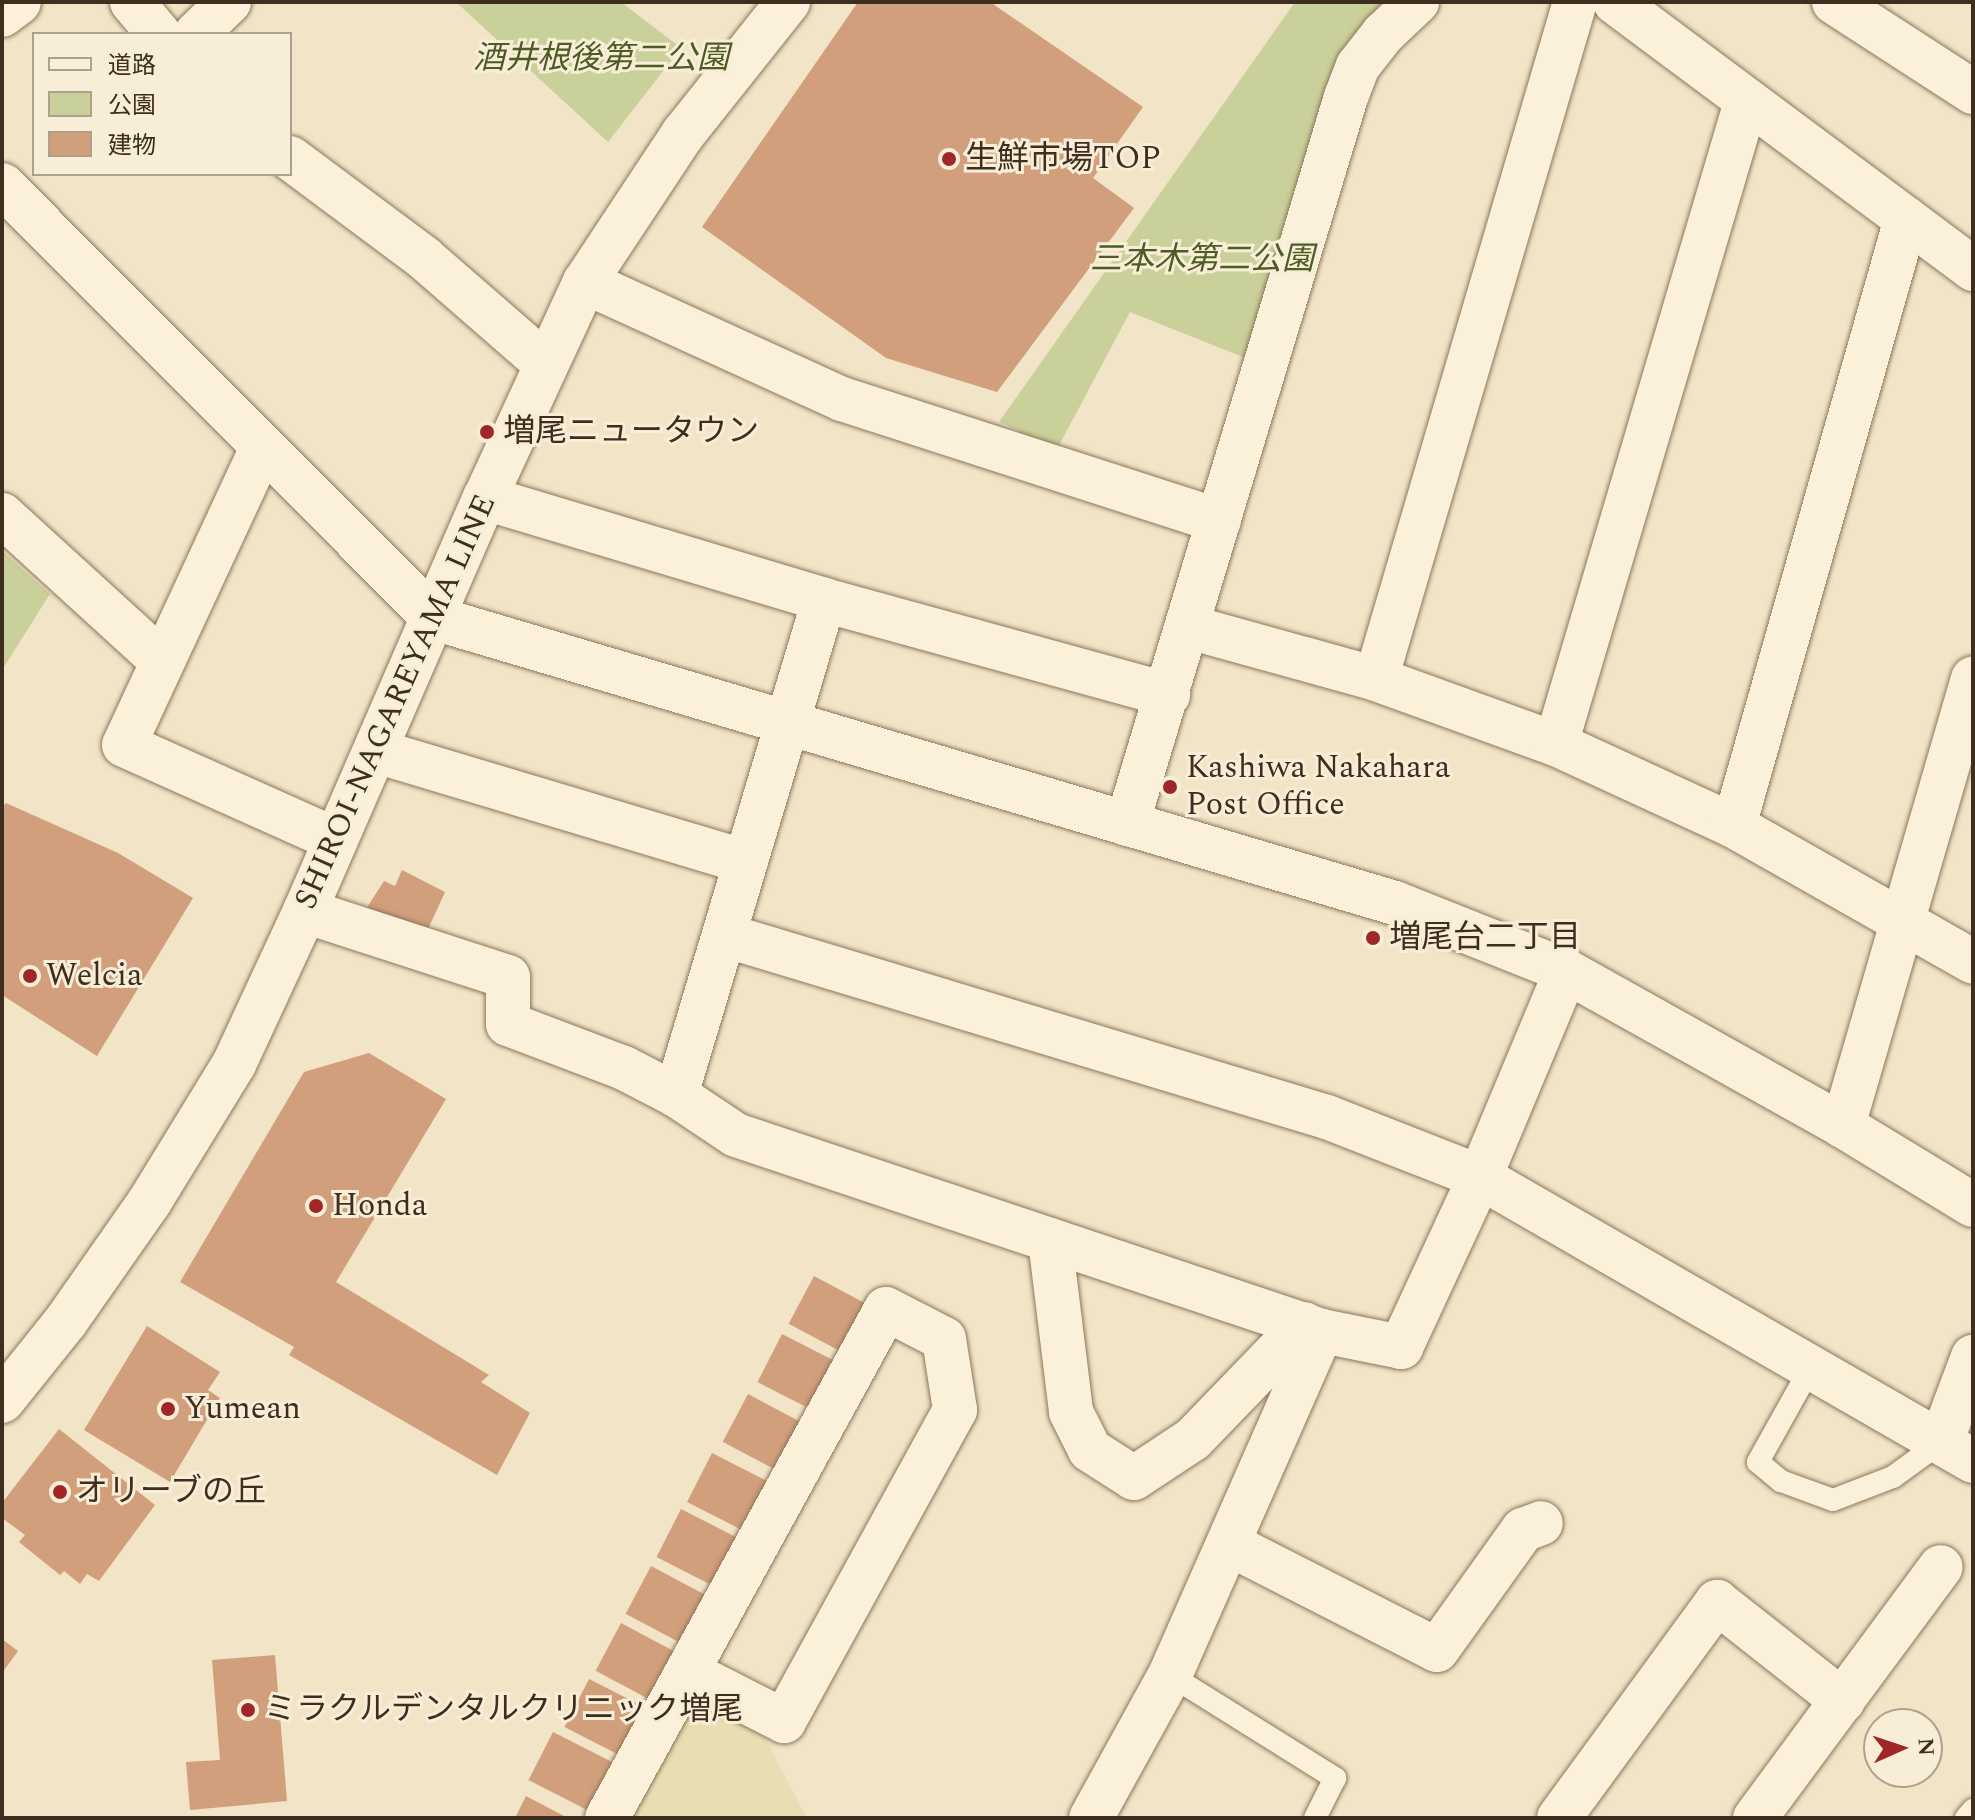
<!DOCTYPE html>
<meta charset="utf-8">
<style>
body{margin:0}
#map{position:relative;width:1975px;height:1820px;overflow:hidden;background:#f1e4c7;font-family:Spectral,"Noto Sans JP",serif}
div>[style]{position:absolute}
[style*='--x']{left:calc(var(--x)*1px);top:calc(var(--y)*1px);width:calc(var(--w)*1px);rotate:calc(var(--a)*1deg)}
.farmland>*{inset:0;background:#e7dfb3}
.green>*{inset:0;background:#cad099}
.building>*{inset:0;background:#d19f7b;transform-origin:0 0}
.roads{filter:drop-shadow(0 0 2px #8e765b) drop-shadow(0 0 2px #8e765b)}
.service>*{height:22px;margin:-11px;padding:0 11px;transform-origin:11px;border-radius:11px;background:#fbf1db}
.minor>*{height:44px;margin:-22px;padding:0 22px;transform-origin:22px;border-radius:22px;background:#fbf1db}
.tertiary>*{height:44px;margin:-22px;padding:0 22px;transform-origin:22px;border-radius:22px;background:#fbf1db}
.secondary>*{height:44px;margin:-22px;padding:0 22px;transform-origin:22px;border-radius:22px;background:#fbf1db}
.dots>*{width:22px;height:22px;translate:-50% -50%;box-sizing:border-box;border:4px solid #f8eed7;border-radius:50%}
span{translate:-50% -50%;white-space:nowrap;text-align:center;line-height:1.15;-webkit-text-stroke:6px #f8eed7;paint-order:stroke}
.park-label{font-size:32px;color:#4d5b25;font-style:italic}
.poi-label{font-size:32px;color:#3d2e1f}
.left{translate:0 -50%;text-align:left}
.street-label{font-size:32px;color:#3d2e1f}
.frame{position:absolute;inset:0;border:4px solid #3d2e1f;pointer-events:none}
.legend{position:absolute;left:32px;top:32px;width:260px;height:144px;box-sizing:border-box;background:#f8eed7;border:2px solid #ada18d;margin:0;padding:10px 14px;list-style:none;font-size:24px;color:#3d2e1f}
.legend li{display:flex;align-items:center;gap:16px;height:40px}
.legend b{width:40px;border:2px solid #ada18d}
.north{position:absolute;left:1863px;top:1708px;width:80px;height:80px;box-sizing:border-box;background:#f8eed7;border:2px solid #ada18d;border-radius:50%;rotate:87deg;font-size:22px;font-weight:700;line-height:32px;text-align:center;color:#3d2e1f}
.north::after{content:'';display:block;margin:auto;width:28px;height:36px;background:#a02728;clip-path:polygon(50% 0,100% 100%,50% 72%,0 100%)}
</style>
<div id="map">
<div class="farmland">
<div style="clip-path:polygon(703px 1698px,761px 1730px,807px 1818px,623px 1818px,686px 1704px)"></div>
</div>
<div class="green">
<div style="clip-path:polygon(456px 2px,621px 2px,681px 48px,608px 142px)"></div>
<div style="clip-path:polygon(1295px 2px,1394px 2px,1248px 359px,1130px 312px,1055px 453px,1020px 441px,1018px 430px,999px 422px)"></div>
<div style="clip-path:polygon(2px 551px,50px 594px,2px 670px)"></div>
</div>
<div class="building">
<div style="clip-path:polygon(858px 2px,990px 2px,1143px 107px,1093px 178px,1134px 208px,997px 392px,886px 358px,702px 227px)"></div>
<div style="clip-path:polygon(6px 803px,118px 853px,193px 898px,97px 1056px,2px 995px,2px 808px)"></div>
<div style="clip-path:polygon(402px 870px,445px 892px,424px 938px,366px 909px,384px 881px,395px 886px)"></div>
<div style="clip-path:polygon(369px 1053px,446px 1099px,336px 1282px,489px 1375px,481px 1382px,530px 1413px,497px 1475px,289px 1355px,294px 1347px,180px 1282px,304px 1072px)"></div>
<div style="left:814px;top:1276px;width:67px;height:54px;rotate:28deg"></div>
<div style="clip-path:polygon(147px 1326px,220px 1372px,208px 1390px,220px 1398px,170px 1482px,84px 1430px)"></div>
<div style="left:782px;top:1334px;width:67px;height:54px;rotate:27deg"></div>
<div style="left:748px;top:1394px;width:67px;height:54px;rotate:28deg"></div>
<div style="clip-path:polygon(59px 1429px,155px 1505px,99px 1581px,87px 1574px,80px 1584px,64px 1571px,60px 1575px,19px 1542px,25px 1535px,2px 1518px,2px 1503px)"></div>
<div style="left:712px;top:1453px;width:68px;height:55px;rotate:27deg"></div>
<div style="left:681px;top:1509px;width:66px;height:54px;rotate:27deg"></div>
<div style="left:651px;top:1566px;width:66px;height:54px;rotate:28deg"></div>
<div style="left:621px;top:1623px;width:67px;height:54px;rotate:28deg"></div>
<div style="clip-path:polygon(2px 1639px,18px 1651px,2px 1673px)"></div>
<div style="clip-path:polygon(275px 1655px,287px 1801px,190px 1810px,186px 1762px,220px 1760px,212px 1660px)"></div>
<div style="left:589px;top:1679px;width:68px;height:54px;rotate:27deg"></div>
<div style="left:553px;top:1732px;width:68px;height:54px;rotate:27deg"></div>
<div style="clip-path:polygon(526px 1796px,568px 1818px,515px 1818px)"></div>
</div>
<div class="roads">
<div class="service">
<div style="--x:1811;--y:1367;--w:109;--a:119.2"></div>
<div style="--x:1758;--y:1462;--w:30;--a:40"></div>
<div style="--x:1781;--y:1481;--w:55;--a:20.1"></div>
<div style="--x:1833;--y:1500;--w:64;--a:-21"></div>
<div style="--x:1893;--y:1477;--w:59;--a:-36.1"></div>
<div style="--x:1170;--y:1675;--w:195;--a:32"></div>
<div style="--x:1335;--y:1778;--w:45;--a:116.6"></div>
<div style="--x:1966;--y:1818;--w:11;--a:-49"></div>
</div>
<div class="minor">
<div style="--x:132;--y:2;--w:42;--a:49.8"></div>
<div style="--x:1615;--y:2;--w:447;--a:36.7"></div>
<div style="--x:1834;--y:2;--w:166;--a:32.9"></div>
<div style="--x:2;--y:15;--w:21;--a:-37"></div>
<div style="--x:196;--y:34;--w:46;--a:-44.1"></div>
<div style="--x:290;--y:158;--w:167;--a:36.7"></div>
<div style="--x:424;--y:258;--w:162;--a:41"></div>
<div style="--x:585;--y:282;--w:282;--a:24.5"></div>
<div style="--x:842;--y:399;--w:396;--a:17.9"></div>
<div style="--x:262;--y:448;--w:327;--a:114.9"></div>
<div style="--x:124;--y:745;--w:232;--a:24.1"></div>
<div style="--x:485;--y:498;--w:354;--a:16.7"></div>
<div style="--x:824;--y:600;--w:357;--a:15.4"></div>
<div style="--x:2;--y:515;--w:217;--a:42.4"></div>
<div style="--x:1189;--y:627;--w:194;--a:15.5"></div>
<div style="--x:1376;--y:679;--w:191;--a:19.9"></div>
<div style="--x:1556;--y:744;--w:196;--a:24.7"></div>
<div style="--x:1734;--y:826;--w:275;--a:29.6"></div>
<div style="--x:1376;--y:679;--w:706;--a:-73.62"></div>
<div style="--x:1556;--y:744;--w:670;--a:-73.51"></div>
<div style="--x:376;--y:751;--w:385;--a:16.7"></div>
<div style="--x:1127;--y:824;--w:759;--a:-73.24"></div>
<div style="--x:1346;--y:97;--w:33;--a:-69"></div>
<div style="--x:1358;--y:66;--w:41;--a:-52"></div>
<div style="--x:1383;--y:34;--w:47;--a:-43.3"></div>
<div style="--x:1734;--y:826;--w:631;--a:-74.18"></div>
<div style="--x:305;--y:911;--w:213;--a:18"></div>
<div style="--x:508;--y:977;--w:47;--a:90"></div>
<div style="--x:508;--y:1024;--w:124;--a:20.8"></div>
<div style="--x:624;--y:1068;--w:59;--a:27.4"></div>
<div style="--x:676;--y:1095;--w:72;--a:33.7"></div>
<div style="--x:736;--y:1135;--w:618;--a:18.49"></div>
<div style="--x:1322;--y:1331;--w:81;--a:11.4"></div>
<div style="--x:1401;--y:1347;--w:187;--a:-65.1"></div>
<div style="--x:1480;--y:1177;--w:223;--a:-67.3"></div>
<div style="--x:724;--y:935;--w:630;--a:16.8"></div>
<div style="--x:1327;--y:1117;--w:164;--a:21.4"></div>
<div style="--x:1480;--y:1177;--w:569;--a:29.94"></div>
<div style="--x:676;--y:1095;--w:517;--a:-73.35"></div>
<div style="--x:1843;--y:1126;--w:466;--a:-73.8"></div>
<div style="--x:1050;--y:1240;--w:173;--a:83"></div>
<div style="--x:1071;--y:1412;--w:42;--a:63.4"></div>
<div style="--x:1090;--y:1450;--w:52;--a:32.5"></div>
<div style="--x:1134;--y:1478;--w:71;--a:-33.5"></div>
<div style="--x:1193;--y:1439;--w:160;--a:-46"></div>
<div style="--x:1941;--y:1442;--w:91;--a:-69.4"></div>
<div style="--x:1229;--y:1544;--w:233;--a:27"></div>
<div style="--x:1437;--y:1650;--w:148;--a:-54.4"></div>
<div style="--x:1523;--y:1530;--w:19;--a:-21"></div>
<div style="--x:607;--y:1818;--w:580;--a:-61.27"></div>
<div style="--x:886;--y:1309;--w:65;--a:27.3"></div>
<div style="--x:944;--y:1339;--w:72;--a:81.2"></div>
<div style="--x:955;--y:1410;--w:355;--a:118.8"></div>
<div style="--x:784;--y:1721;--w:108;--a:-153"></div>
<div style="--x:1091;--y:1818;--w:163;--a:-61.1"></div>
<div style="--x:1170;--y:1675;--w:376;--a:-66.2"></div>
<div style="--x:1559;--y:1818;--w:268;--a:-53.8"></div>
<div style="--x:1717;--y:1602;--w:160;--a:38.2"></div>
<div style="--x:1755;--y:1818;--w:312;--a:-53.5"></div>
</div>
<div class="tertiary">
<div style="--x:2;--y:185;--w:612;--a:45.07"></div>
<div style="--x:434;--y:618;--w:1002;--a:16.52"></div>
<div style="--x:1395;--y:903;--w:184;--a:21.7"></div>
<div style="--x:1566;--y:971;--w:317;--a:29.2"></div>
<div style="--x:1843;--y:1126;--w:152;--a:31.3"></div>
</div>
<div class="secondary">
<div style="--x:2;--y:1401;--w:102;--a:-51.3"></div>
<div style="--x:66;--y:1321;--w:146;--a:-55"></div>
<div style="--x:150;--y:1201;--w:161;--a:-58.5"></div>
<div style="--x:234;--y:1064;--w:169;--a:-65.1"></div>
<div style="--x:305;--y:911;--w:451;--a:-66.5"></div>
<div style="--x:485;--y:498;--w:238;--a:-65.2"></div>
<div style="--x:585;--y:282;--w:178;--a:-56.5"></div>
<div style="--x:683;--y:134;--w:169;--a:-51.5"></div>
</div>
</div>
<div class="dots">
<div style="left:949px;top:159px;background:#a02728"></div>
<div style="left:487px;top:432px;background:#a02728"></div>
<div style="left:1170px;top:787px;background:#a02728"></div>
<div style="left:1373px;top:938px;background:#a02728"></div>
<div style="left:30px;top:976px;background:#a02728"></div>
<div style="left:316px;top:1206px;background:#a02728"></div>
<div style="left:168px;top:1409px;background:#a02728"></div>
<div style="left:60px;top:1492px;background:#a02728"></div>
<div style="left:248px;top:1710px;background:#a02728"></div>
</div>
<div class="park-label">
<span style="left:601px;top:59px">酒井根後第二公園</span>
<span style="left:1202px;top:260px">三本木第二公園</span>
</div>
<div class="poi-label">
<span class="left" style="left:965px;top:159px">生鮮市場TOP</span>
<span class="left" style="left:503px;top:432px">増尾ニュータウン</span>
<span class="left" style="left:1186px;top:787px">Kashiwa Nakahara<br>Post Office</span>
<span class="left" style="left:1389px;top:938px">増尾台二丁目</span>
<span class="left" style="left:46px;top:976px">Welcia</span>
<span class="left" style="left:332px;top:1206px">Honda</span>
<span class="left" style="left:184px;top:1409px">Yumean</span>
<span class="left" style="left:76px;top:1492px">オリーブの丘</span>
<span class="left" style="left:264px;top:1710px">ミラクルデンタルクリニック増尾</span>
</div>
<div class="street-label">
<span style="left:396px;top:702px;rotate:-66deg">SHIROI-NAGAREYAMA LINE</span>
</div>
<div class="frame"></div>
<ul class="legend">
<li><b style="height:10px;background:#fbf1db"></b>道路</li>
<li><b style="height:22px;background:#cad099"></b>公園</li>
<li><b style="height:22px;background:#d19f7b"></b>建物</li>
</ul>
<div class="north">N</div>
</div>
